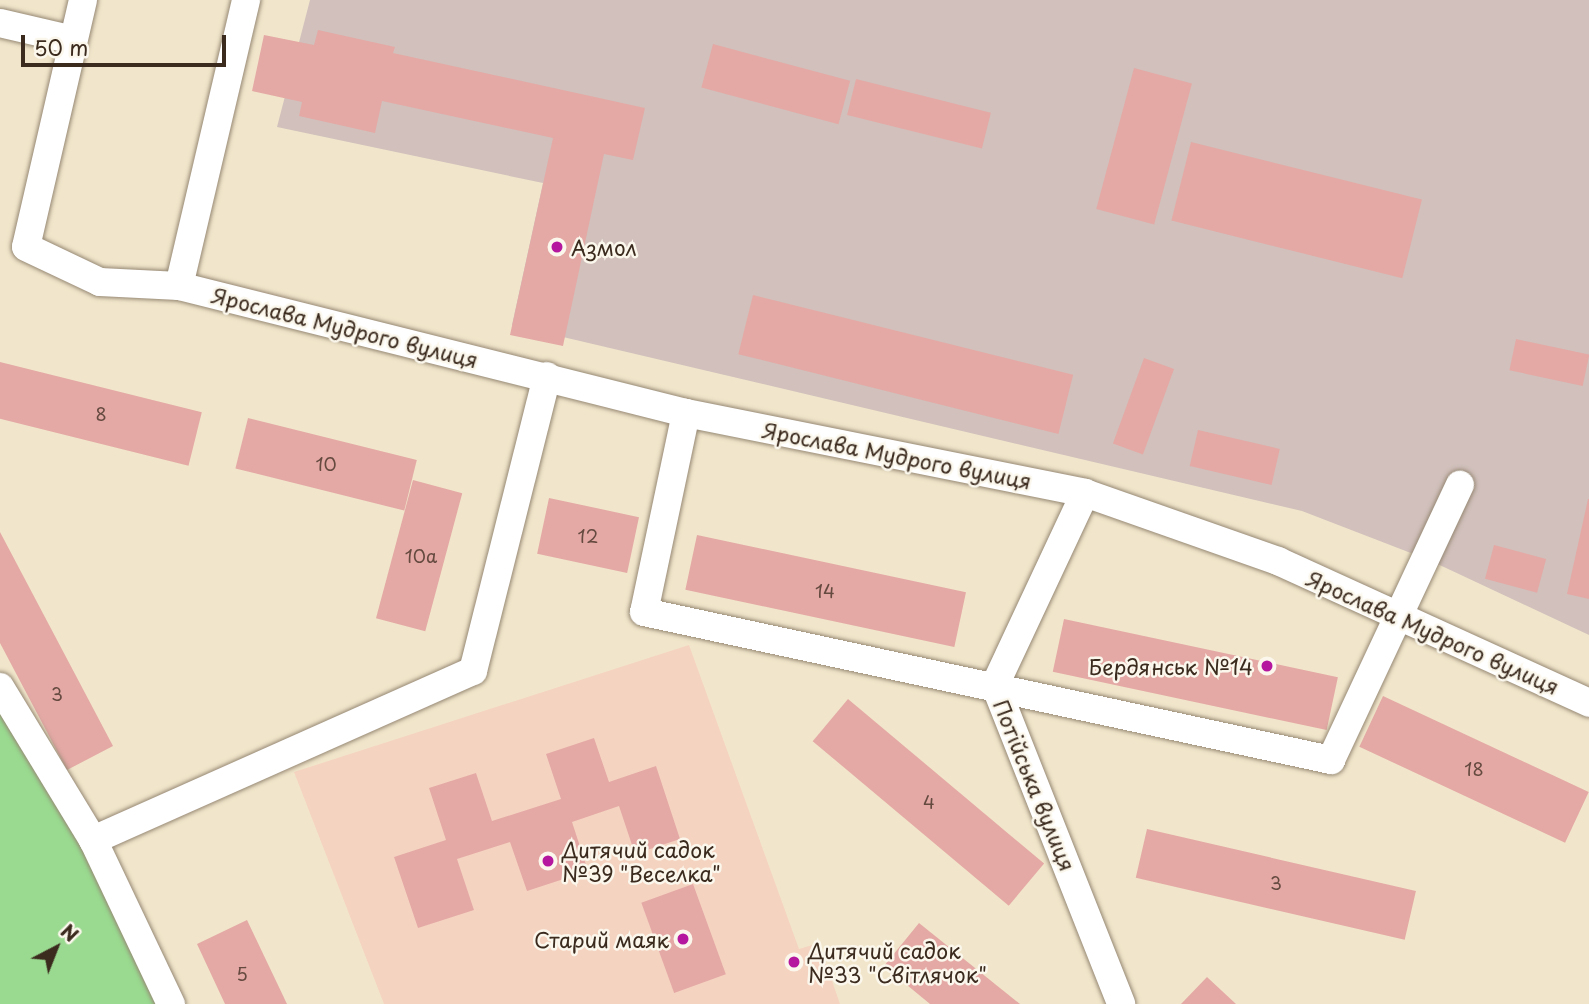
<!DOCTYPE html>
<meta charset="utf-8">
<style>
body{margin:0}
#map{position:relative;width:1589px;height:1004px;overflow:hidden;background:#f1e6cb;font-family:"Playpen Sans",sans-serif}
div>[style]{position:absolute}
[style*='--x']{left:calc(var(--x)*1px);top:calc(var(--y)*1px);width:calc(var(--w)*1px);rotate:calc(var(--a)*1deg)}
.built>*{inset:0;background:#f5d3c1}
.industrial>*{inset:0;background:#d1c0bc}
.green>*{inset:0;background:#99da90}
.building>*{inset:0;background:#e4a9a5;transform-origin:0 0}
.roads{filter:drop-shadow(0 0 2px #968874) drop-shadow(0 0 2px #968874)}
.minor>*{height:28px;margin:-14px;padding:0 14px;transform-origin:14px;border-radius:14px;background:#fff}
.dots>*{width:19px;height:19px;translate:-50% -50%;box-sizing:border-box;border:4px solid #fbf7ec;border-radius:50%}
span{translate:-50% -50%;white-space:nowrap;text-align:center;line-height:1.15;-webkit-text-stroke:5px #fbf7ec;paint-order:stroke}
.number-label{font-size:18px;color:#654a40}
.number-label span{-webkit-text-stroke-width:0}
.poi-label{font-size:21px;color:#3b2a1e}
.left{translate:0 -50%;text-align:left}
.right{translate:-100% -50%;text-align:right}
.street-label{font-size:21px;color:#3b2a1e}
.north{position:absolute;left:21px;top:913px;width:70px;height:70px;-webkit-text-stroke:5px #fbf7ec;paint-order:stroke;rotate:42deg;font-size:19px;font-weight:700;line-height:28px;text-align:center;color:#3b2a1e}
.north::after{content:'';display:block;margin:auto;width:24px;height:32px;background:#3b2a1e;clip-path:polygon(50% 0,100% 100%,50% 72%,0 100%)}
.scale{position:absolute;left:21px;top:35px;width:205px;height:32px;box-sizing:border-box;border:4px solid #3b2a1e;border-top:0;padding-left:9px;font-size:21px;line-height:24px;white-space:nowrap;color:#3b2a1e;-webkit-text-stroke:5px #fbf7ec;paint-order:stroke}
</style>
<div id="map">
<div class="built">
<div style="clip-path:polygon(689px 645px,799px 949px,819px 943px,840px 1004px,384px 1004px,294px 772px)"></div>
</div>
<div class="industrial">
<div style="clip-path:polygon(310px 0,1589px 0,1589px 635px,1429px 560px,1302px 511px,512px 325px,543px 183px,277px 127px)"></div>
</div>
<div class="green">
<div style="clip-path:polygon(0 706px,85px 845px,162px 1004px,0 1004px)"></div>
</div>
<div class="building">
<div style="clip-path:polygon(318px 30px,395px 47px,393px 53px,645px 108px,633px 160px,604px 154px,563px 346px,510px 335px,553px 138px,382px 101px,375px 133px,299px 116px,302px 102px,252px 91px,264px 35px,314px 45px)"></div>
<div style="left:713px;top:44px;width:142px;height:45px;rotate:15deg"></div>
<div style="left:1134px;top:68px;width:60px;height:146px;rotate:15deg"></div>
<div style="left:856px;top:79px;width:139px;height:37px;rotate:14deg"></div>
<div style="left:1191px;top:142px;width:238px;height:81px;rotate:14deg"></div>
<div style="left:753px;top:295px;width:330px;height:61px;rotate:14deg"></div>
<div style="left:1516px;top:339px;width:75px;height:32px;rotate:12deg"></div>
<div style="left:1144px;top:358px;width:32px;height:91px;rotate:20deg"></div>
<div style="left:0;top:362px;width:208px;height:55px;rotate:14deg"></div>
<div style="left:248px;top:418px;width:174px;height:52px;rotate:14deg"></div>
<div style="left:1198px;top:430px;width:84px;height:37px;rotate:13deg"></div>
<div style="left:413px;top:480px;width:51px;height:143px;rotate:15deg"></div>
<div style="left:549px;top:498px;width:92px;height:57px;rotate:12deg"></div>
<div style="clip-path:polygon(1588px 499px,1589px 499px,1589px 599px,1567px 594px)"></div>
<div style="clip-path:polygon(0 532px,113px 746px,67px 770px,0 643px)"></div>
<div style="left:697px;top:535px;width:275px;height:56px;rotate:12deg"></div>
<div style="left:1494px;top:545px;width:54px;height:35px;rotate:15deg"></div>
<div style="left:1064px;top:619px;width:280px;height:54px;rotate:12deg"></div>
<div style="left:1383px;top:696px;width:227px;height:56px;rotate:25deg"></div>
<div style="left:848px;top:699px;width:256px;height:55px;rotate:40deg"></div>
<div style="clip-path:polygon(594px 738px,609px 782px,656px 766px,680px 839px,635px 854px,619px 806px,572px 822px,588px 871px,527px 891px,510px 842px,457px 859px,474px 910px,418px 928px,394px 857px,446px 840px,429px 788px,476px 773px,492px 821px,561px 799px,546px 754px)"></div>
<div style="left:1147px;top:829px;width:276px;height:50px;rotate:13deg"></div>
<div style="left:693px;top:884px;width:96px;height:55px;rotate:70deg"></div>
<div style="clip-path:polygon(247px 920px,287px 1004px,225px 1004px,197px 944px)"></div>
<div style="clip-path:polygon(919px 923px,1020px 1004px,930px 1004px,884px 966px)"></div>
<div style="clip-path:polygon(1207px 977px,1236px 1004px,1181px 1004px)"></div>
</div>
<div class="roads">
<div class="minor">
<div style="--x:83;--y:0;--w:253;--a:103"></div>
<div style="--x:26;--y:247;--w:82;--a:25.3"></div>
<div style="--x:100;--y:282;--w:79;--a:2.9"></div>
<div style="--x:179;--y:286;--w:523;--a:14.06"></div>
<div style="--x:686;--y:413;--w:407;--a:11.3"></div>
<div style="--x:1085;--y:493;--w:205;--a:19.4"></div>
<div style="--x:1278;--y:561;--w:342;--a:24.5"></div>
<div style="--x:0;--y:23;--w:75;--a:13.1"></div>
<div style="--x:179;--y:286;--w:294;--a:-76.8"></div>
<div style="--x:686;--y:413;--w:203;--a:101.9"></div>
<div style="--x:644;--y:612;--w:703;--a:12.16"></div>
<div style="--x:1331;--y:760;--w:304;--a:-64.9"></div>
<div style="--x:1085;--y:493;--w:212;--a:115.1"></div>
<div style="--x:995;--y:685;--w:343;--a:68.4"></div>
<div style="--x:0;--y:687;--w:179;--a:58.7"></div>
<div style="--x:93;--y:840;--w:182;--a:64.6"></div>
<div style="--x:93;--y:840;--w:416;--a:-24"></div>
<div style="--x:473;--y:671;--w:304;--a:-75.9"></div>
</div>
</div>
<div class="dots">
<div style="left:557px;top:247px;background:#b5179e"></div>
<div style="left:1267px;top:666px;background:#b5179e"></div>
<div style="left:548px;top:861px;background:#b5179e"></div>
<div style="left:683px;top:939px;background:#b5179e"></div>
<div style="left:794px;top:962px;background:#b5179e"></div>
</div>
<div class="number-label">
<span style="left:101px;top:414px">8</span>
<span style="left:326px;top:464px">10</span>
<span style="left:588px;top:536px">12</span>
<span style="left:421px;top:556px">10а</span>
<span style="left:825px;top:591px">14</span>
<span style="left:57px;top:694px">3</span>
<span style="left:1474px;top:769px">18</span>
<span style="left:929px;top:802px">4</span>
<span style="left:1276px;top:883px">3</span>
<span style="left:242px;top:974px">5</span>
</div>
<div class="poi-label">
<span class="left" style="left:571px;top:247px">Азмол</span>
<span class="right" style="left:1253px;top:666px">Бердянськ №14</span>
<span class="left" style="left:562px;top:861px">Дитячий садок<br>№39 "Веселка"</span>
<span class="right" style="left:669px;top:939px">Старий маяк</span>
<span class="left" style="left:808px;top:962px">Дитячий садок<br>№33 "Світлячок"</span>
</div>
<div class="street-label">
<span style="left:345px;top:327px;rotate:14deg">Ярослава Мудрого вулиця</span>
<span style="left:897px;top:455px;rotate:11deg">Ярослава Мудрого вулиця</span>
<span style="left:1433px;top:632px;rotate:24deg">Ярослава Мудрого вулиця</span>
<span style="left:1035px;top:785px;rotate:68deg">Потійська вулиця</span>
</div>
<div class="north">N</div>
<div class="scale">50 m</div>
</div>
